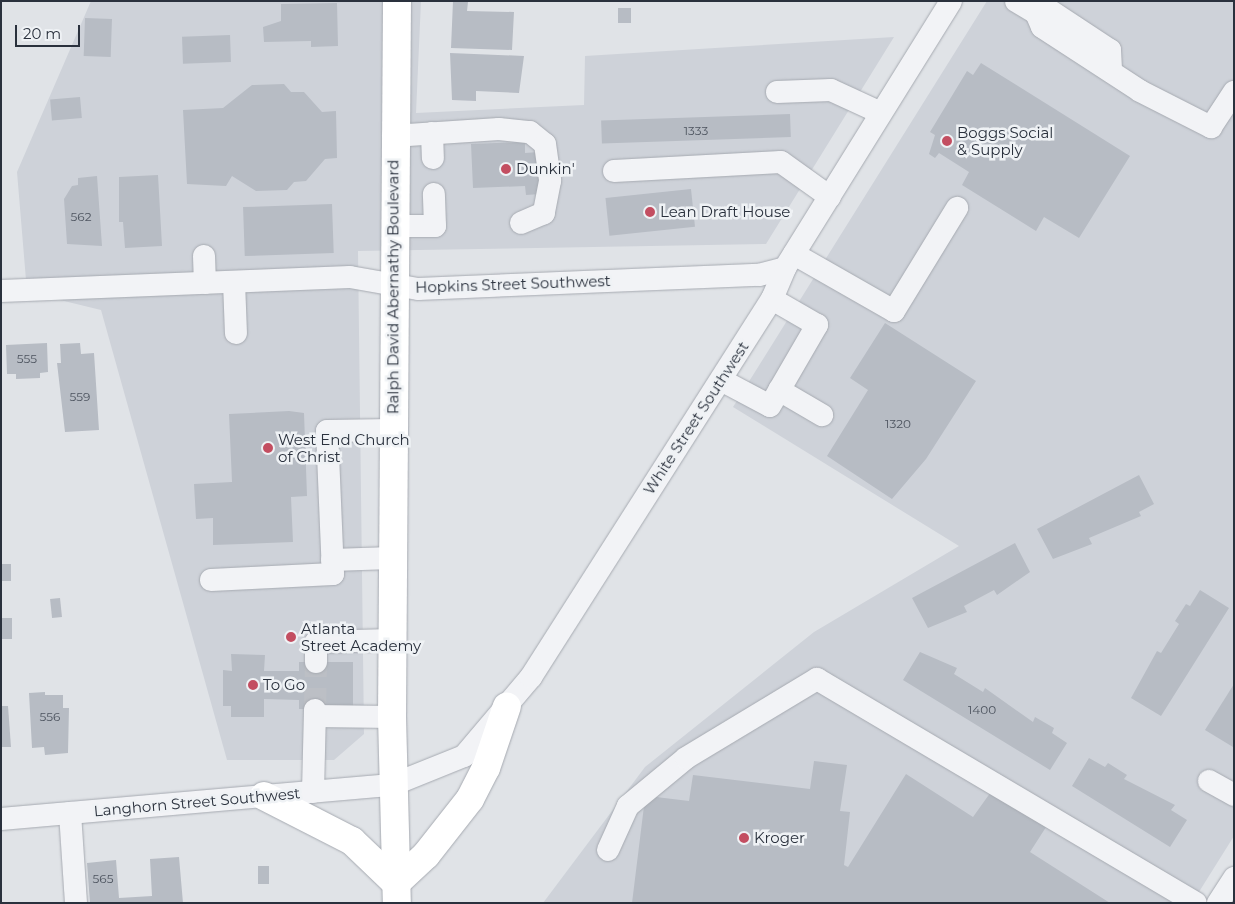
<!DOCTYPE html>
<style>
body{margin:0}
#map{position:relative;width:1235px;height:904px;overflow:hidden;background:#e0e3e7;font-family:Montserrat,sans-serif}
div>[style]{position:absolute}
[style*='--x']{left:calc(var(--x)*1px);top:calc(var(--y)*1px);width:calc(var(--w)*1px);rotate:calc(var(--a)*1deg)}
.built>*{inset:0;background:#ced2d9}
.building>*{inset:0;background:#b7bcc4;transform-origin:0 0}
.minor-tunnel>*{height:22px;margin-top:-11px;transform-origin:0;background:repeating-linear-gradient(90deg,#bcbfc5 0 22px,transparent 0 33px)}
.roads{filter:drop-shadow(0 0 1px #a6aab1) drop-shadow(0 0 1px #a6aab1)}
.minor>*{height:22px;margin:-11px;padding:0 11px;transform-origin:11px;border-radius:11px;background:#f2f3f6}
.major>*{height:28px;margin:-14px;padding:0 14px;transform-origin:14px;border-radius:14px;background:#fff}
.dots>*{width:14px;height:14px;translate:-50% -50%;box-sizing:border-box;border:2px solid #eff2f5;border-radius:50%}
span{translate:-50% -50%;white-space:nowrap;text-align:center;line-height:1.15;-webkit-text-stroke:5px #eff2f5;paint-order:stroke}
.number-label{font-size:12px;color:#4d545f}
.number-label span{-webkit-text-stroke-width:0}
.poi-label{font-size:15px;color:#2a313d}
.left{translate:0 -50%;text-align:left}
.street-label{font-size:15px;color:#2a313d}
.frame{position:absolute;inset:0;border:2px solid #2a313d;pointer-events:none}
.scale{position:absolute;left:15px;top:25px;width:65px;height:22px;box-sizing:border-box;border:2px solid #2a313d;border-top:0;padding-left:6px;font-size:15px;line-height:18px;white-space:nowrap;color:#2a313d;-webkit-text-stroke:4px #eff2f5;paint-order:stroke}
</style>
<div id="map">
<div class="built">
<div style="clip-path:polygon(91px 1px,421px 1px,416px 113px,584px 105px,585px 56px,894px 37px,766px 244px,358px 251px,364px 734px,334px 760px,227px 760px,101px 310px,27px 292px,17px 172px)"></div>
<div style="clip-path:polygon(987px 1px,1234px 1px,1234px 836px,1192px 903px,543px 903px,645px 767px,814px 632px,959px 546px,733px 407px)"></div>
</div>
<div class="building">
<div style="clip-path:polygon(453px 1px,468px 2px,467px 11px,514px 12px,512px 50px,451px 48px)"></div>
<div style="clip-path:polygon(337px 3px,338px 46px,311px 47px,311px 41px,264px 42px,263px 27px,281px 21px,281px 4px)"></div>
<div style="left:618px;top:8px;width:13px;height:15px"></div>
<div style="left:85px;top:18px;width:27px;height:38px;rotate:2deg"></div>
<div style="left:230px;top:35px;width:27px;height:48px;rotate:88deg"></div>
<div style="clip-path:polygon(450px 53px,524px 56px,519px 93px,476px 91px,476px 101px,452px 100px)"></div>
<div style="clip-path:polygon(981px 63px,1130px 156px,1079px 238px,1044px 217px,1036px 231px,962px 185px,969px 172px,939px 153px,935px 158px,929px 154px,935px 135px,930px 132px,967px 71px,973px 75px)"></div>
<div style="clip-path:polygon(284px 84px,291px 92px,304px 92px,322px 112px,336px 111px,337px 158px,325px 159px,306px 181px,294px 182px,287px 190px,256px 191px,232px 176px,226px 186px,187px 184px,183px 110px,223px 108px,252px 85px)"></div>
<div style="left:80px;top:97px;width:21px;height:30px;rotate:85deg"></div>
<div style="left:790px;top:114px;width:23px;height:189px;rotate:88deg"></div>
<div style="clip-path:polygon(525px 142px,525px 153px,539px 152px,540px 194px,526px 195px,525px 186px,473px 188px,471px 144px)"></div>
<div style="clip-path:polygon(158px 175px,162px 246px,125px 248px,123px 222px,119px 222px,119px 177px)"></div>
<div style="clip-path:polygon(97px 176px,102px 246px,67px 244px,64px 199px,72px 186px,78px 185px,78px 178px)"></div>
<div style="left:691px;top:189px;width:38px;height:86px;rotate:84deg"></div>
<div style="left:332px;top:204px;width:49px;height:89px;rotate:88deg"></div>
<div style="clip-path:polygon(885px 323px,976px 381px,926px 459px,892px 499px,827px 456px,868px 390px,850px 378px)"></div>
<div style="clip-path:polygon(47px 343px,48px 372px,40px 373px,40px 378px,16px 379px,16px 374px,7px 374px,6px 345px)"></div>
<div style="clip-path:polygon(80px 343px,81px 354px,94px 353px,99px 430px,65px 432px,57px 363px,61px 363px,60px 344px)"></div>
<div style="clip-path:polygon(289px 411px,304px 413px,307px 496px,291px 497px,293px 542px,213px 545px,213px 518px,196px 519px,194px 484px,232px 482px,229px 414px)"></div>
<div style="clip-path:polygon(1139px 475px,1154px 504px,1139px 512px,1141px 516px,1089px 538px,1092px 544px,1053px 559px,1037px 529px)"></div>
<div style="clip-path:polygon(1015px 543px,1030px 572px,997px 595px,994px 590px,964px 606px,967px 612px,928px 628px,912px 598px)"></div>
<div style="left:1px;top:564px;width:10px;height:17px"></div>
<div style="clip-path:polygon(1200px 590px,1229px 608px,1161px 716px,1131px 698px,1157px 651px,1161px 653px,1179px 624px,1175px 621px,1186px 604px,1190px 606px)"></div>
<div style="left:60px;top:598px;width:19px;height:10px;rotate:84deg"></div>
<div style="left:1px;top:618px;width:11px;height:21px"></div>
<div style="clip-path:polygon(920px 652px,957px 668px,954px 674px,983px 692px,985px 688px,1033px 722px,1035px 717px,1054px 728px,1052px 733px,1067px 743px,1050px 770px,903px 680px)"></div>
<div style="clip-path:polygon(231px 654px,265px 655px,264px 671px,299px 671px,299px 662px,353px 662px,353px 710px,299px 709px,299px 700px,264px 699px,264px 717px,231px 717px,231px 706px,223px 706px,223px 670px,232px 671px)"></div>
<div style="clip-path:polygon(1234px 684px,1234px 746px,1233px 747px,1205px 730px)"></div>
<div style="clip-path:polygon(45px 692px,45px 695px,63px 695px,63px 708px,69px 708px,68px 753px,45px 755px,44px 747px,32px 748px,29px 693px)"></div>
<div style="clip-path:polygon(1px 706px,8px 706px,11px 747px,1px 747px)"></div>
<div style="clip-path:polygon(1089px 758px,1105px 767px,1108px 763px,1127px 775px,1124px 779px,1175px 805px,1171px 810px,1187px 820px,1170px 847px,1072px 786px)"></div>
<div style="clip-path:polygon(814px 761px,847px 765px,840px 811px,850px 812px,844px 865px,848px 867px,906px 774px,973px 817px,993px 789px,1048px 824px,1030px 852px,1110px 903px,632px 903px,644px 806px,656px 797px,689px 801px,693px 775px,810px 789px)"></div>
<div style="clip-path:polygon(179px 857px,183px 903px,90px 903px,87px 863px,116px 860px,119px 898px,152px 896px,150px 859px)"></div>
<div style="left:258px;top:866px;width:11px;height:18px"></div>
</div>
<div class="minor-tunnel">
<div style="--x:315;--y:710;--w:48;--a:-88.8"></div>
</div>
<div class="roads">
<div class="minor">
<div style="--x:1016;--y:1;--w:23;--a:31"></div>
<div style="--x:1036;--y:13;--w:15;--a:67"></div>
<div style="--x:1042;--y:27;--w:117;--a:33.1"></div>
<div style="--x:1140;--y:91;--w:80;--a:26.9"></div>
<div style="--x:1211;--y:127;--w:42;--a:-56.7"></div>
<div style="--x:1036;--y:13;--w:13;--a:-13"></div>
<div style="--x:1049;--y:10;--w:73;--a:33.3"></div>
<div style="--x:1110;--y:50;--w:19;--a:87"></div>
<div style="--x:777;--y:92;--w:54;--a:-2.1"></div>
<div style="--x:831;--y:90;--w:55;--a:24.7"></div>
<div style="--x:432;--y:133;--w:25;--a:88"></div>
<div style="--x:393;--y:136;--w:106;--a:-3.8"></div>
<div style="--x:499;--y:129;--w:31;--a:6"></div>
<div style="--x:530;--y:132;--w:19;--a:39"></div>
<div style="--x:545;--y:144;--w:37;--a:82"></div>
<div style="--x:550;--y:181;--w:33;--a:101"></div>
<div style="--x:544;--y:213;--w:25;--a:157"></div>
<div style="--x:614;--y:171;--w:167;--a:-3.1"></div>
<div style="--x:781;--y:162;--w:60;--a:35.5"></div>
<div style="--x:393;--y:226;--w:42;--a:0"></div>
<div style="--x:435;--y:226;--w:32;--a:-92"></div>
<div style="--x:794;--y:254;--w:115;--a:29.7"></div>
<div style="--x:894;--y:311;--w:121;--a:-58.5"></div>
<div style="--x:204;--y:256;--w:27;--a:88"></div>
<div style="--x:234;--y:282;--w:51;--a:87.8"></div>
<div style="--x:1;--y:291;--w:349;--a:-2.3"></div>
<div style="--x:350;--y:277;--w:69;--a:10"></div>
<div style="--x:418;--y:289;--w:341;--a:-2.4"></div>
<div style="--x:759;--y:275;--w:27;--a:-15"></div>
<div style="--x:721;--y:380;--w:55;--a:28"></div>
<div style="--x:770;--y:406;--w:94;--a:-59.9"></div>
<div style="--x:817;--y:325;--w:52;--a:-150"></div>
<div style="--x:779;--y:390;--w:50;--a:30.2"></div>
<div style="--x:332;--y:560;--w:60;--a:-1.9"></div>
<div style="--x:211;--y:580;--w:122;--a:-2.8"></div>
<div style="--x:333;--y:574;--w:143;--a:-92.4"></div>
<div style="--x:327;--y:431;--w:65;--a:-0.9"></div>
<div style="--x:316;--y:662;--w:20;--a:-90"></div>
<div style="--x:316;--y:642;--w:76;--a:-1.5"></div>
<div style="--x:315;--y:716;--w:77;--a:0.7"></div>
<div style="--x:1209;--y:781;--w:29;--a:29"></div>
<div style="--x:313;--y:792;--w:82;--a:-88.6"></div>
<div style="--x:70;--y:813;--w:90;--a:86.2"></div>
<div style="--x:1;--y:819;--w:392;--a:-5"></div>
<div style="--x:392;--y:785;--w:78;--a:-21.9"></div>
<div style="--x:464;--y:756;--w:104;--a:-49.7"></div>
<div style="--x:531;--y:677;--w:448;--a:-57.5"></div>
<div style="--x:772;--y:299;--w:34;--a:-67"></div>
<div style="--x:785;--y:268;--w:314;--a:-58.1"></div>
<div style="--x:608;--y:850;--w:48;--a:-65.6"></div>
<div style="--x:628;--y:806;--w:75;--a:-39.6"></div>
<div style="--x:686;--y:758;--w:153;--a:-31.1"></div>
<div style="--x:817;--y:679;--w:440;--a:30.6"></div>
<div style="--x:1218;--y:903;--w:30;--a:-57"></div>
</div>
<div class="major">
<div style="--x:397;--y:1;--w:716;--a:90.4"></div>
<div style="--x:392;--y:717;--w:186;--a:88.5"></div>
<div style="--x:264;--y:796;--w:99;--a:27.1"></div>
<div style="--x:352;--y:841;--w:61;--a:43.7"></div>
<div style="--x:396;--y:883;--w:41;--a:-43"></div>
<div style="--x:426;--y:855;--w:71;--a:-51.8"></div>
<div style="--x:470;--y:799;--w:35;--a:-63"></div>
<div style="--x:486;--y:768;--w:65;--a:-71.3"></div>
</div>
</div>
<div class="dots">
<div style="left:947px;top:141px;background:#c34e61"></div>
<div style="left:506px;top:169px;background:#c34e61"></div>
<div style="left:650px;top:212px;background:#c34e61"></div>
<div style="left:268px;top:448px;background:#c34e61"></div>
<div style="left:291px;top:637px;background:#c34e61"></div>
<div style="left:253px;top:685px;background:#c34e61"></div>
<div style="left:744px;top:838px;background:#c34e61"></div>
</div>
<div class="number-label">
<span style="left:696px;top:131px">1333</span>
<span style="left:81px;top:217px">562</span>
<span style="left:27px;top:359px">555</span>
<span style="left:80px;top:397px">559</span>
<span style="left:898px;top:424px">1320</span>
<span style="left:982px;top:710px">1400</span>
<span style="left:50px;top:717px">556</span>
<span style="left:103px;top:879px">565</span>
</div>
<div class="poi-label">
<span class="left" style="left:957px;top:141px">Boggs Social<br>&amp; Supply</span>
<span class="left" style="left:516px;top:169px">Dunkin'</span>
<span class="left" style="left:660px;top:212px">Lean Draft House</span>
<span class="left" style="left:278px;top:448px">West End Church<br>of Christ</span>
<span class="left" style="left:301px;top:637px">Atlanta<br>Street Academy</span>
<span class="left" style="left:263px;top:685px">To Go</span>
<span class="left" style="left:754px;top:838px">Kroger</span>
</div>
<div class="street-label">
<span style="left:513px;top:284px;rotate:-2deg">Hopkins Street Southwest</span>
<span style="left:393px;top:287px;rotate:-90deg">Ralph David Abernathy Boulevard</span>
<span style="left:696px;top:418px;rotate:-57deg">White Street Southwest</span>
<span style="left:197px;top:802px;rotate:-5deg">Langhorn Street Southwest</span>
</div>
<div class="frame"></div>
<div class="scale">20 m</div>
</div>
